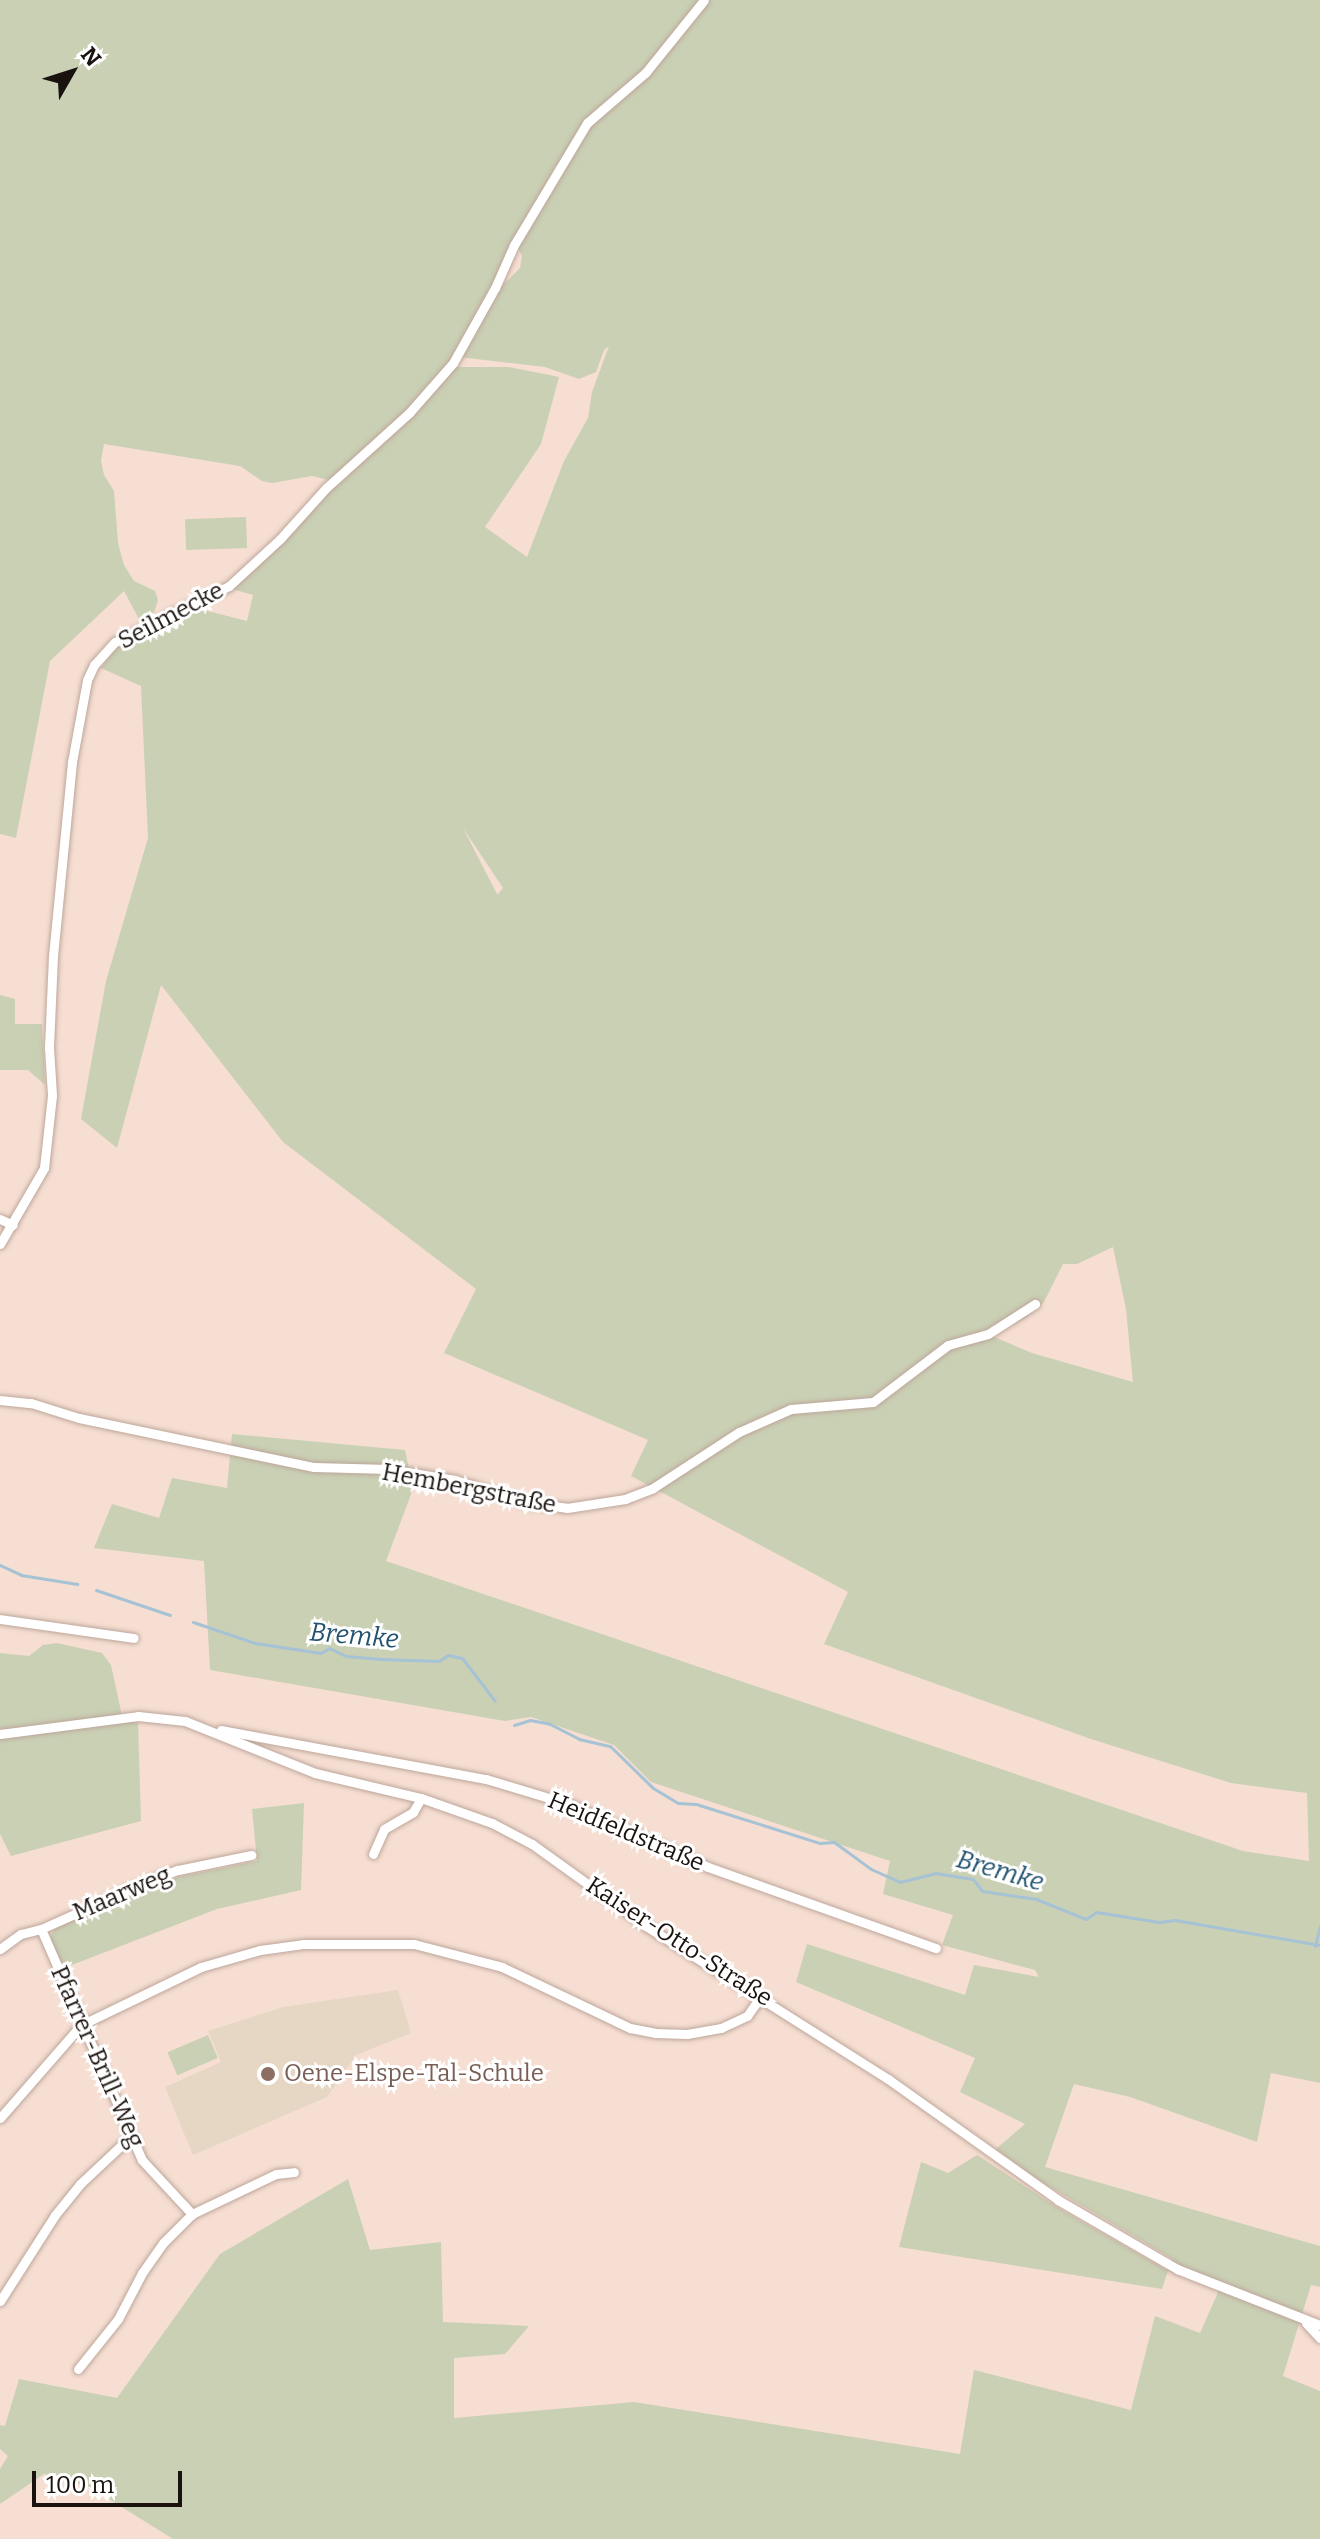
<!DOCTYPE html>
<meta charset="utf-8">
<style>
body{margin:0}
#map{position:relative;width:1320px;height:2539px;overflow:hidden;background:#f6ded2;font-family:Bitter,serif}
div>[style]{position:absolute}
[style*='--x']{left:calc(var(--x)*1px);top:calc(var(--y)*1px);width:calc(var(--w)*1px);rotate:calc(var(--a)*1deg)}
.education>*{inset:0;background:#e6d7c4}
.green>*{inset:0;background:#cad0b4;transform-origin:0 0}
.stream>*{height:3px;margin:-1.5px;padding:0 1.5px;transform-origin:1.5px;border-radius:1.5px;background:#a6c2d5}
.roads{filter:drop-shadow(0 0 2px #bda69b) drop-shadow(0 0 2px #bda69b)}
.minor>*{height:9px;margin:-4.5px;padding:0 4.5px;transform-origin:4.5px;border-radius:4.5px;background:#fff}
.dots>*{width:22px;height:22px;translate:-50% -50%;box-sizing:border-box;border:4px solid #fff;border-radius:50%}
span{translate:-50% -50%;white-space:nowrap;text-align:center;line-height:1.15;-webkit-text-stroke:6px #fff;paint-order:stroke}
.street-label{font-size:24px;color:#1a120e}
.education-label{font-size:24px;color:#785e54}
.left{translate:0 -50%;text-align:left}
.water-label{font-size:26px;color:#22526f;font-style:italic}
.north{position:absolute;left:32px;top:32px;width:80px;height:80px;-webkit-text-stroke:6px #fff;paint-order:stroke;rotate:51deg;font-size:22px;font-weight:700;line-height:32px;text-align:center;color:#1a120e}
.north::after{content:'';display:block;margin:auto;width:28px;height:36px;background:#1a120e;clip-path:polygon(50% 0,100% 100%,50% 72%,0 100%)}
.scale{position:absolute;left:32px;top:2471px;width:150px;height:36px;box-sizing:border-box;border:4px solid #1a120e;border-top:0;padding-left:10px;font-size:24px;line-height:28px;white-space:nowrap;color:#1a120e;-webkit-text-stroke:6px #fff;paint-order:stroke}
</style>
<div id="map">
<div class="education">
<div style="clip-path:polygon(398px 1990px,411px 2033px,356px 2055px,327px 2097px,193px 2155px,165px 2087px,221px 2062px,208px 2031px,283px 2007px)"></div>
</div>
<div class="green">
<div style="clip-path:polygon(evenodd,0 0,1320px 0,1320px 2083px,1271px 2073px,1257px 2142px,1130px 2097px,1074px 2084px,1045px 2167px,1320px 2246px,1320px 2287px,1311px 2285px,1283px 2376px,1320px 2391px,1320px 2539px,173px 2539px,88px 2486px,44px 2474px,0 2504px,0 2469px,8px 2456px,0 2449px,0 2425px,5px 2426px,19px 2379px,117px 2398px,220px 2254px,348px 2179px,370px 2250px,441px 2242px,443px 2322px,529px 2326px,505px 2354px,454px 2358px,454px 2418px,634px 2402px,960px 2454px,974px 2370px,1131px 2410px,1155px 2316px,1200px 2333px,1219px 2290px,1168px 2271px,1162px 2289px,899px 2247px,921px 2162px,948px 2173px,977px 2155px,1063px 2211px,1167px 2270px,1173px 2259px,1038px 2180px,996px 2149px,1025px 2124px,960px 2092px,975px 2058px,796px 1982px,807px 1944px,965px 1995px,974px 1965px,1039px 1977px,1035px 1970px,942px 1945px,953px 1915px,883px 1894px,890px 1861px,651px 1782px,614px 1745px,531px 1717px,505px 1721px,210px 1670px,204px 1561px,94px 1548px,112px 1504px,159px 1518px,172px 1478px,227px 1488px,232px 1434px,405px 1450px,413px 1489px,386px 1561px,1243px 1851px,1309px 1861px,1307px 1793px,1231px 1783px,1091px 1739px,824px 1644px,848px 1592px,631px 1476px,648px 1440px,444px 1353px,476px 1289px,283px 1142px,161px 985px,117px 1148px,81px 1119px,106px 981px,148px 838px,141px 686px,101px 668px,117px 647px,187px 612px,204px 610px,247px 621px,253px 595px,229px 588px,329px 480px,312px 476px,272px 483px,262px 481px,240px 466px,104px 444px,101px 461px,104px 475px,114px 491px,118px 543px,124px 565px,134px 581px,155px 591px,158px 600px,154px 613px,140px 621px,124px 591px,50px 661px,16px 838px,0 834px,0 0,556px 165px,561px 170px,518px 248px,522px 256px,520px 268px,498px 290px,459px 357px,545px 367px,579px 379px,596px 372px,604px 350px,609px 346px,592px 392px,588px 418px,564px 461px,527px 557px,485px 527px,541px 444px,559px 377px,509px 367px,456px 367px,451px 362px,556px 165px,0 0,463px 828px,503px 888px,498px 894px,497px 894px,463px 828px,0 0,1113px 1247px,1126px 1309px,1133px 1382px,1032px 1353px,992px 1336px,1026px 1318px,1044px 1302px,1063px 1264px,1077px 1264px,1113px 1247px)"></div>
<div style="left:246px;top:517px;width:31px;height:61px;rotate:88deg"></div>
<div style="clip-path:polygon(0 995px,15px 999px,15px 1024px,42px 1024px,45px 1085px,28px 1070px,0 1070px)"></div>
<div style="clip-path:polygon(57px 1643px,102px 1653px,111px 1665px,122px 1716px,15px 1730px,0 1729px,0 1653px,29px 1656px,43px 1645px)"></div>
<div style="clip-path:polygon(129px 1721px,138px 1723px,141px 1821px,11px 1856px,0 1834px,0 1739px)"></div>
<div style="clip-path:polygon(304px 1803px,301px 1890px,217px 1909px,64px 1968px,50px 1940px,54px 1928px,178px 1877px,257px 1861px,252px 1809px)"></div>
<div style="left:208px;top:2035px;width:25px;height:44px;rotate:67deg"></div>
</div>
<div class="stream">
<div style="--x:0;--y:1565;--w:23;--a:25"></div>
<div style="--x:21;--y:1575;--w:57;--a:9.1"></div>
<div style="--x:96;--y:1590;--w:78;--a:18.7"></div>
<div style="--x:193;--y:1622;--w:65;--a:18.7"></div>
<div style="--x:255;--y:1643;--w:67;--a:8.6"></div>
<div style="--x:321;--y:1653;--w:9;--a:-32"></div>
<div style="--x:329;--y:1648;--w:19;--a:25"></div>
<div style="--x:346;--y:1656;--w:35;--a:5"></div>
<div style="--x:381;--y:1659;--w:58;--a:2"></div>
<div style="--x:439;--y:1661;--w:11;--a:-34"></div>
<div style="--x:448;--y:1655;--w:14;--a:12"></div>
<div style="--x:462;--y:1658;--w:54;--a:52.5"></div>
<div style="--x:514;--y:1725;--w:17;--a:-17"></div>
<div style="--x:530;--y:1720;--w:20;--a:11"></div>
<div style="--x:550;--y:1724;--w:33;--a:27"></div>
<div style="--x:579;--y:1739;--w:32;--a:13"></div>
<div style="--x:610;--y:1746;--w:60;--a:44.3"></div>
<div style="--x:653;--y:1788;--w:29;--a:31"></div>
<div style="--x:678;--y:1803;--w:18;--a:3"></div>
<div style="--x:696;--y:1804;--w:130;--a:17.5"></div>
<div style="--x:820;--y:1843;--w:14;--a:-4"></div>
<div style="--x:834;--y:1842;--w:46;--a:36.1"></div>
<div style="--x:871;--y:1869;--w:32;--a:24"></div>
<div style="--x:900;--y:1882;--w:36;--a:-14"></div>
<div style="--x:935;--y:1873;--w:38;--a:9"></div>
<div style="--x:973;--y:1879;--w:15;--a:53"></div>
<div style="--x:982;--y:1891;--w:55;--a:8.4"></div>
<div style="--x:1036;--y:1899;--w:54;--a:21.8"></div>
<div style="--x:1086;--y:1919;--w:12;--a:-35"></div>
<div style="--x:1096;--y:1912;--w:64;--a:9"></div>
<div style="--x:1159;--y:1922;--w:16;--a:-7"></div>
<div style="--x:1175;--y:1920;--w:147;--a:9.8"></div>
<div style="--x:1315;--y:1946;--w:21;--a:-76"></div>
</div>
<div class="roads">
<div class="minor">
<div style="--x:0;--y:1219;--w:14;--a:25"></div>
<div style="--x:0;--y:1244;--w:88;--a:-59.9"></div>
<div style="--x:44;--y:1168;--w:73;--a:-83.7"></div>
<div style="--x:52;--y:1095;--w:48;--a:-93.6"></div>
<div style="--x:49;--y:1047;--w:91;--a:-87.5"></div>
<div style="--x:53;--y:956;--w:195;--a:-84.4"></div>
<div style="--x:72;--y:762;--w:83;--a:-79.6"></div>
<div style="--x:87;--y:680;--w:17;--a:-65"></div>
<div style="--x:94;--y:665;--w:31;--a:-48"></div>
<div style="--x:115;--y:642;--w:127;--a:-26.2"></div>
<div style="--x:229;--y:586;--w:69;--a:-42.7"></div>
<div style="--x:280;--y:539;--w:69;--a:-48"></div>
<div style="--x:326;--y:488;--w:112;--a:-42.1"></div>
<div style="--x:409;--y:413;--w:67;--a:-48.7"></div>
<div style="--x:453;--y:363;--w:86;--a:-60.8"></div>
<div style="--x:495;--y:288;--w:47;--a:-66.2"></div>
<div style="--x:514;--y:245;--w:142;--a:-59.1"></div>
<div style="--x:587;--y:123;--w:78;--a:-40.8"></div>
<div style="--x:646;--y:72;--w:92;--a:-51.1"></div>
<div style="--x:0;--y:1400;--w:31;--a:6"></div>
<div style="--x:31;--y:1403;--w:50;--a:17.4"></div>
<div style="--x:79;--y:1418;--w:240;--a:11.8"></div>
<div style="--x:314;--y:1467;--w:75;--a:1.5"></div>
<div style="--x:389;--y:1469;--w:67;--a:9.5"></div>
<div style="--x:455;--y:1480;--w:77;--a:17.5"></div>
<div style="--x:528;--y:1503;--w:39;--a:7"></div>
<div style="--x:567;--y:1508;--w:59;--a:-8.8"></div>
<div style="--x:625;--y:1499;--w:30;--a:-21"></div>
<div style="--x:653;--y:1488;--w:103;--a:-33.1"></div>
<div style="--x:739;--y:1432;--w:57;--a:-23.9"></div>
<div style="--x:791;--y:1409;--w:82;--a:-4.9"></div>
<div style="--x:873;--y:1402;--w:94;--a:-37.2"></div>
<div style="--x:948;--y:1345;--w:41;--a:-15.4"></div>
<div style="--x:988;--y:1334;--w:56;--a:-32.6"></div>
<div style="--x:0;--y:1619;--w:135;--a:8.1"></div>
<div style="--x:221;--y:1730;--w:269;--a:10.5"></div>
<div style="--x:486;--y:1779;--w:90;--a:16.8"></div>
<div style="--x:572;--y:1805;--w:149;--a:24.5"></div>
<div style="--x:708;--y:1867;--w:242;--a:19.6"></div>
<div style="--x:0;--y:1734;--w:139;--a:-7.4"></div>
<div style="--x:138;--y:1716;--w:47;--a:6.1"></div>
<div style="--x:185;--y:1721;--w:140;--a:21.8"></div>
<div style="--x:315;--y:1773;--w:109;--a:13.3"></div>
<div style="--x:421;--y:1798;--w:75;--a:19.4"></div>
<div style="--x:492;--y:1823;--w:45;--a:27.7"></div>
<div style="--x:532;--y:1844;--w:140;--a:35.7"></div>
<div style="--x:646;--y:1926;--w:286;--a:32.3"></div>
<div style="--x:888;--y:2079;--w:209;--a:35.4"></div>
<div style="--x:1058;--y:2200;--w:138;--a:30.1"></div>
<div style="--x:1177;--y:2269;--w:154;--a:21.4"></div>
<div style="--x:373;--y:1854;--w:27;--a:-66"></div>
<div style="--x:384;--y:1829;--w:34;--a:-30"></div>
<div style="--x:413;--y:1812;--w:16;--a:-60"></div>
<div style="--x:41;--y:1929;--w:252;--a:66.4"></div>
<div style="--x:142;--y:2160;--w:74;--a:47.2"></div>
<div style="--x:0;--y:1949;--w:26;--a:-36"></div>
<div style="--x:21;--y:1934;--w:21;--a:-14"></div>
<div style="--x:41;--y:1929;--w:115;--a:-24.1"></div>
<div style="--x:146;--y:1882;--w:34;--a:-21"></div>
<div style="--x:178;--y:1870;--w:75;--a:-11.6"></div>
<div style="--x:0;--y:2118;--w:123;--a:-48.9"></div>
<div style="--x:81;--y:2025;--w:133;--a:-25.8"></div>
<div style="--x:201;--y:1967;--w:61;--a:-16.1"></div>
<div style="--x:260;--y:1950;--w:43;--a:-7.9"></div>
<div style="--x:303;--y:1944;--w:111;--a:0"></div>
<div style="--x:414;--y:1944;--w:91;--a:14.6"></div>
<div style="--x:502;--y:1967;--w:142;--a:25.5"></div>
<div style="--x:630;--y:2028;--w:25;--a:11"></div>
<div style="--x:655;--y:2033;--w:32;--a:2"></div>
<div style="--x:687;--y:2034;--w:35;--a:-10"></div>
<div style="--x:721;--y:2028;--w:29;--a:-25"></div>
<div style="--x:747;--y:2016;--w:24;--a:-55"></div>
<div style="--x:0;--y:2301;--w:102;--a:-57.4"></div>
<div style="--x:55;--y:2215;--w:40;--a:-51"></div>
<div style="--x:80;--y:2184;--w:69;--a:-43.2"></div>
<div style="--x:1306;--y:2323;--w:21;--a:47"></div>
<div style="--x:78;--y:2369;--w:64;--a:-51.3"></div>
<div style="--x:118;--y:2319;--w:52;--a:-62.4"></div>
<div style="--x:142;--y:2273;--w:38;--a:-55"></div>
<div style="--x:164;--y:2242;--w:40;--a:-45"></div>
<div style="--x:192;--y:2214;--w:93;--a:-25.5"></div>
<div style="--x:276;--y:2174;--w:18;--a:-6"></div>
</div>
</div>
<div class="dots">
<div style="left:268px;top:2074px;background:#8d6e63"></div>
</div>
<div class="street-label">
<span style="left:171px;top:616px;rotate:-28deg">Seilmecke</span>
<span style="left:469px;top:1489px;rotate:11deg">Hembergstraße</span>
<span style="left:626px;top:1832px;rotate:23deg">Heidfeldstraße</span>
<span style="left:122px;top:1894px;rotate:-23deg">Maarweg</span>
<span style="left:679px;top:1942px;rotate:33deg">Kaiser-Otto-Straße</span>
<span style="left:97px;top:2057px;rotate:66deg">Pfarrer-Brill-Weg</span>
</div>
<div class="education-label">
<span class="left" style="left:284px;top:2074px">Oene-Elspe-Tal-Schule</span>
</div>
<div class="water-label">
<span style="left:354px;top:1636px;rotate:5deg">Bremke</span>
<span style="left:1000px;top:1871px;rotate:16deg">Bremke</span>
</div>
<div class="north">N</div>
<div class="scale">100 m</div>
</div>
